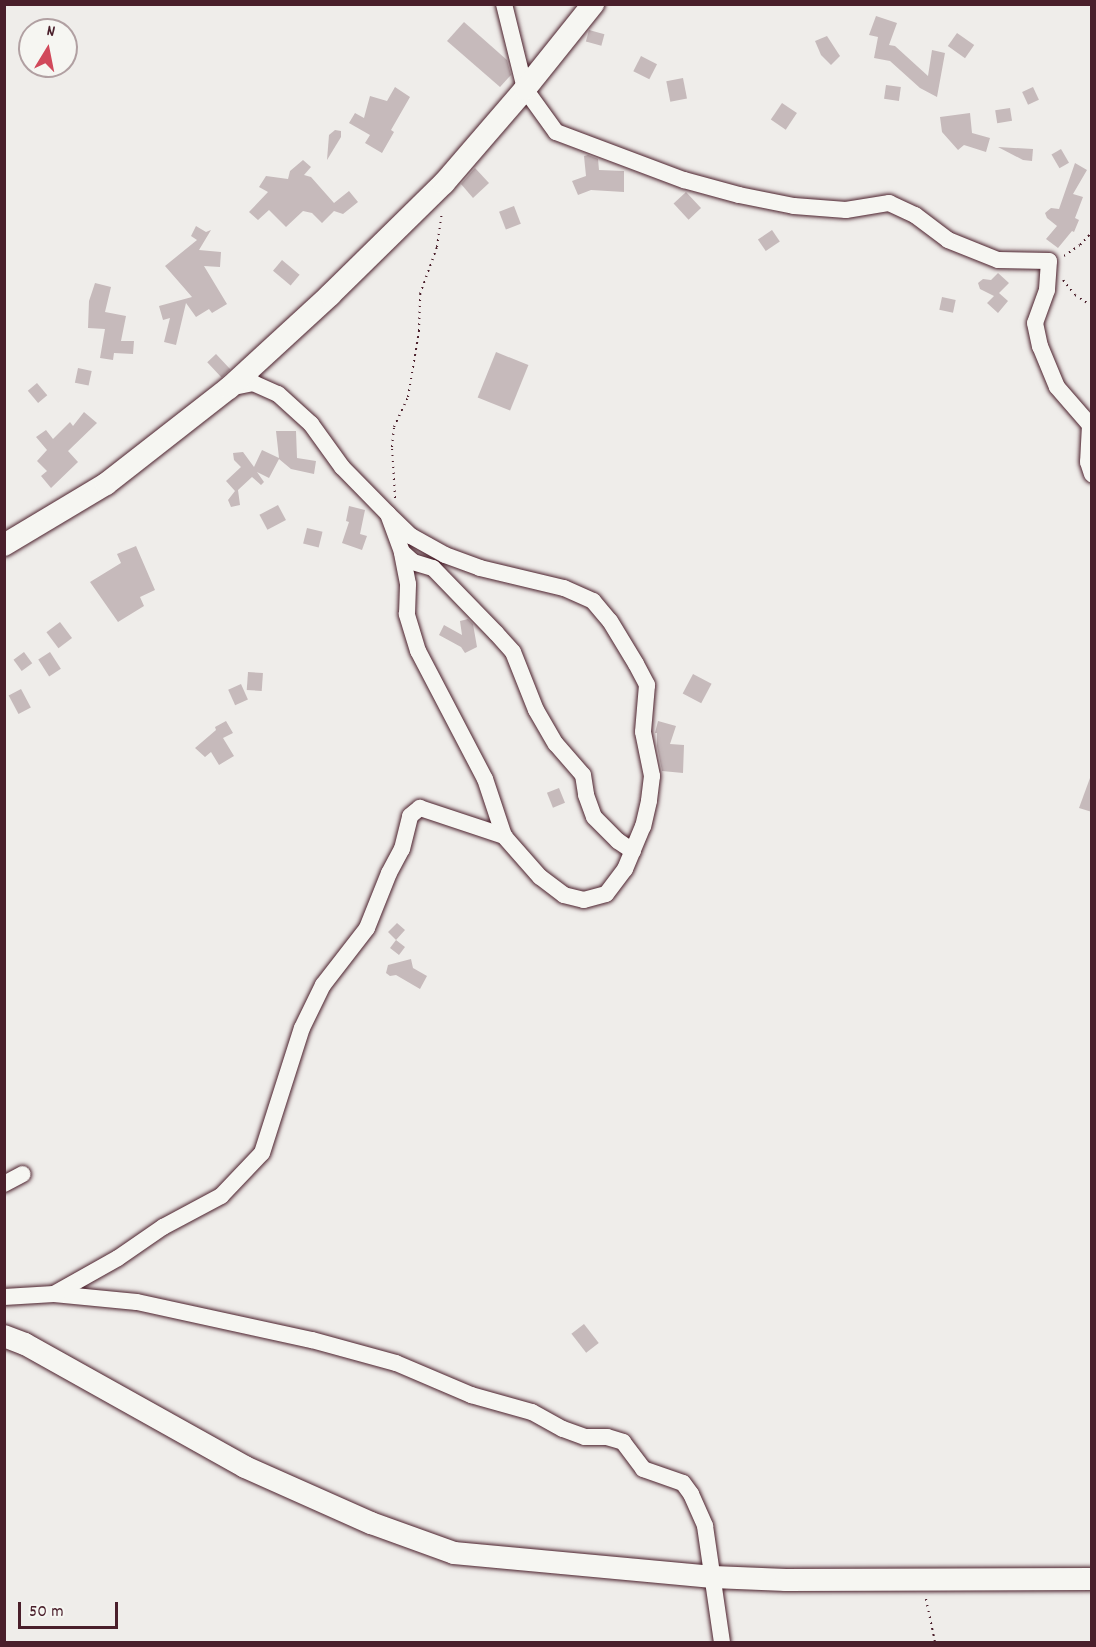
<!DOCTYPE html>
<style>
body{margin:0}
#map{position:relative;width:1096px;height:1647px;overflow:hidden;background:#efedea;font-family:Dekko,sans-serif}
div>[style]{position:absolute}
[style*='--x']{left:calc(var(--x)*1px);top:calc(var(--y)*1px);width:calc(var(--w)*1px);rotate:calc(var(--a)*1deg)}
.building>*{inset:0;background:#c6babb;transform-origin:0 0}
.path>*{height:2px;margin-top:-1px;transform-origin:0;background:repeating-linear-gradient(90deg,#4a1f2b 0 1.5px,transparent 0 6px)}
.roads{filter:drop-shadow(0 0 2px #4a1f2b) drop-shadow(0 0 2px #4a1f2b)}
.street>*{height:16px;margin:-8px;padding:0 8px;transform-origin:8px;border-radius:8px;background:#f6f6f2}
.secondary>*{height:22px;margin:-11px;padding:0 11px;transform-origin:11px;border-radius:11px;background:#f6f6f2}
span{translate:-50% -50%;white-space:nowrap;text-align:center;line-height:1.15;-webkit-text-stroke:4.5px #f6f6f2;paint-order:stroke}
.frame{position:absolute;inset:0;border:6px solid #4a1f2b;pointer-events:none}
.north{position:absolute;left:18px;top:18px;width:60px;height:60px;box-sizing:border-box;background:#f6f6f2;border:2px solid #b1a0a2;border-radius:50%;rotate:10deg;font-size:16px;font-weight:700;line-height:24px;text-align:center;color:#4a1f2b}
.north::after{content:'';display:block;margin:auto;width:21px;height:27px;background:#d1495b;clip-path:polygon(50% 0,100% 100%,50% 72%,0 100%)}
.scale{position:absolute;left:18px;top:1602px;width:100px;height:27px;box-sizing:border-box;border:3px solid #4a1f2b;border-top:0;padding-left:8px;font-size:18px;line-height:21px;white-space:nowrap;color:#4a1f2b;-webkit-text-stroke:4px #f6f6f2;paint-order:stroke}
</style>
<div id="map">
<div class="building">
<div style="clip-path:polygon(876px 16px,897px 23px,889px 45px,895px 46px,928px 76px,932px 50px,945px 53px,937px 97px,920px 88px,890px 61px,874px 58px,878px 37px,869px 35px)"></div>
<div style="clip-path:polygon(464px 22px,507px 60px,511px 75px,500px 87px,447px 41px)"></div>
<div style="left:589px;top:30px;width:16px;height:12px;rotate:15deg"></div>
<div style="left:957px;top:33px;width:21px;height:16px;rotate:35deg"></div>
<div style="clip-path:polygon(827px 36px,840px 56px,831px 65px,821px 55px,815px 41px)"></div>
<div style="left:641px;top:56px;width:18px;height:17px;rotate:27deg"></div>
<div style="left:683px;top:78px;width:21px;height:17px;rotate:79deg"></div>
<div style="left:886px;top:85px;width:15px;height:14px;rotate:8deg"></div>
<div style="clip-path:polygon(395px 87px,410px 97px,391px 130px,394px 132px,382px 153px,365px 143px,370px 135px,349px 123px,355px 113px,364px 118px,370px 96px,387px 101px)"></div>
<div style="left:1033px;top:87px;width:14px;height:12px;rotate:65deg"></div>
<div style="left:782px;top:103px;width:18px;height:20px;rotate:34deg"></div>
<div style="left:1010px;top:108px;width:13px;height:15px;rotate:81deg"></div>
<div style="clip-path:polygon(970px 113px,972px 133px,990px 138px,986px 152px,964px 145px,958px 150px,942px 132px,940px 117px)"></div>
<div style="clip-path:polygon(335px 130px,341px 131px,341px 137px,327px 160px,329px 135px)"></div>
<div style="clip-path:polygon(998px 147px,1033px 149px,1032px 161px,1023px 160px)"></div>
<div style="left:1061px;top:149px;width:16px;height:11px;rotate:60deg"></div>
<div style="clip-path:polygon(588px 155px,598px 159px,599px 170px,624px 171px,624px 192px,591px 190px,578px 195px,572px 181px,586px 176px,584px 156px)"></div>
<div style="clip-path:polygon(303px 160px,311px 167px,304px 175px,311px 177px,334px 203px,349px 191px,358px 202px,343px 214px,334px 211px,322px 223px,312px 213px,303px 211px,286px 227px,269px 210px,258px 220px,249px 212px,268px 192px,259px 187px,266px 176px,288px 179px,290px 171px)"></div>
<div style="clip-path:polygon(1075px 163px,1087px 170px,1073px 194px,1083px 197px,1075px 218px,1079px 220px,1074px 232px,1072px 231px,1058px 248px,1046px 239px,1057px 226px,1047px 218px,1045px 213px,1051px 208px,1059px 209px)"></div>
<div style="clip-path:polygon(475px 168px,489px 183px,473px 198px,461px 184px)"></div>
<div style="left:686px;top:192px;width:22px;height:17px;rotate:47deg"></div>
<div style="left:514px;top:206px;width:19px;height:16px;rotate:69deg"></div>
<div style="clip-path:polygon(196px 226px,206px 232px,211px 230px,199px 250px,221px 252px,220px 267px,204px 266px,227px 304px,212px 313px,209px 309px,196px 317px,186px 303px,176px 345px,164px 342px,170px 318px,163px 320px,159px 306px,192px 297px,165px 266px,197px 240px,191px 236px)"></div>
<div style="left:772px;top:230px;width:14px;height:17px;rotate:56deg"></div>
<div style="left:282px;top:260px;width:23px;height:14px;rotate:40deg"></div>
<div style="clip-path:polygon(998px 273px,1009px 283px,999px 293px,1008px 301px,998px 313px,987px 303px,994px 296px,980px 289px,978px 283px,983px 279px,991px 280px)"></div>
<div style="clip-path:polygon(95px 283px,111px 287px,105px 312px,126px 316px,121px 341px,134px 341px,133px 354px,114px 353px,113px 360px,100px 358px,105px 329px,88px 328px,89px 301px)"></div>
<div style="left:942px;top:297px;width:14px;height:13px;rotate:12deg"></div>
<div style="left:496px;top:352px;width:35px;height:49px;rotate:22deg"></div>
<div style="left:216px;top:354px;width:21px;height:12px;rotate:47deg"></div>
<div style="left:78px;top:368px;width:14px;height:15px;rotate:12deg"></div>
<div style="left:37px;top:383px;width:16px;height:12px;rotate:50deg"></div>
<div style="clip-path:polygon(84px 412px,97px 423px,68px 451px,78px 462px,51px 488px,41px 476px,47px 471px,37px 461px,47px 450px,36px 437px,46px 430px,53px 439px,70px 422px,73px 426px)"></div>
<div style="clip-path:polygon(276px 431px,296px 431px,297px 458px,316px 461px,314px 474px,291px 469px,279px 459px,269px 478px,257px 472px,264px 482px,261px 485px,252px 477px,238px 490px,240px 505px,231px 507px,228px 500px,235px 491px,226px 481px,241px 467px,234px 460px,233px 453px,243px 452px,254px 467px,262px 450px,279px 458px)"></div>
<div style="left:278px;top:505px;width:17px;height:21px;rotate:62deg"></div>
<div style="clip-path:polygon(349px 506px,365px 510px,360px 534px,367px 536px,362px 550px,342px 543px,349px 522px,346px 521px)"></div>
<div style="left:307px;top:528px;width:16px;height:16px;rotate:14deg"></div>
<div style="clip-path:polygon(136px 546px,155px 590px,140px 597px,144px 606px,118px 622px,90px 582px,121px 563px,117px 554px)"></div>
<div style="clip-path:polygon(468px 619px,473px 624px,477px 647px,465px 653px,461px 647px,439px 635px,444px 625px,462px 635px,460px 621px)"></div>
<div style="left:60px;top:622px;width:20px;height:17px;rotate:53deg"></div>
<div style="left:24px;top:652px;width:14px;height:13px;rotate:54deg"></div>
<div style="left:50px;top:652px;width:20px;height:14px;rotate:57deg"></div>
<div style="left:248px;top:672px;width:15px;height:18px;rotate:4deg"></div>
<div style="left:693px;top:674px;width:21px;height:22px;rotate:28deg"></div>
<div style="left:241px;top:684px;width:17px;height:14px;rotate:66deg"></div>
<div style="left:21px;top:689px;width:21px;height:14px;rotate:62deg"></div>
<div style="clip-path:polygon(226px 721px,233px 733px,223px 738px,234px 756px,219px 765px,211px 752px,205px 757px,195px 748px,216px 730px,215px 727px)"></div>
<div style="clip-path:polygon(658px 721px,676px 726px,670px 744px,684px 745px,683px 773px,662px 771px,657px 746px,657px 733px,655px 733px)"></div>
<div style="clip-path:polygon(1090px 778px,1092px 778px,1092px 812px,1079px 808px)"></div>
<div style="left:559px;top:788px;width:16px;height:13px;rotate:68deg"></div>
<div style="clip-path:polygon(397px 923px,405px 930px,396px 940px,405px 947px,399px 955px,390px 948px,396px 940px,388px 932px)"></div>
<div style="clip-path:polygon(411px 959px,413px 968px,427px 976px,420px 989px,396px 975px,390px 976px,386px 973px,388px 965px)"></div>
<div style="left:584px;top:1324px;width:24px;height:16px;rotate:52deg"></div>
</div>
<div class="path">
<div style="--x:1064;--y:256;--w:19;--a:-35"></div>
<div style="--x:1080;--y:245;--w:18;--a:-47"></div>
<div style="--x:1063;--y:280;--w:19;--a:51"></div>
<div style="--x:1075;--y:295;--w:20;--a:33"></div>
<div style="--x:395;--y:498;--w:51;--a:-93.4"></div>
<div style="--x:392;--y:447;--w:20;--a:-84"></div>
<div style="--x:394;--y:427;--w:33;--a:-65"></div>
<div style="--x:408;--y:397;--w:67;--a:-80.5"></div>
<div style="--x:419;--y:331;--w:37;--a:-88"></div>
<div style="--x:420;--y:294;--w:50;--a:-70.1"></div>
<div style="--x:437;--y:247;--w:35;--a:-82"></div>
<div style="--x:926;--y:1599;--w:44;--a:78.2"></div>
</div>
<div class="roads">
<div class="street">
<div style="--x:504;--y:4;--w:88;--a:76.1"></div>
<div style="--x:525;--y:89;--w:53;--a:54.2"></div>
<div style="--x:556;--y:132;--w:137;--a:20.6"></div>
<div style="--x:684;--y:180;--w:57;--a:15.3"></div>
<div style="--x:739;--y:195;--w:56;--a:11.3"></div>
<div style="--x:794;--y:206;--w:52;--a:4.4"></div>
<div style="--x:846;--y:210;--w:44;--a:-9.2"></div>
<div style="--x:889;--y:203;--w:29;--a:25"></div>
<div style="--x:915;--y:215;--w:41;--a:37.1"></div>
<div style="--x:948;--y:240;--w:54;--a:21.8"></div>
<div style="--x:998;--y:260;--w:51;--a:1.1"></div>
<div style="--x:1049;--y:261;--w:29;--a:94"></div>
<div style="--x:1047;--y:290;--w:35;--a:110"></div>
<div style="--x:1035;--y:323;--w:24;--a:78"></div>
<div style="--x:1040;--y:346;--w:44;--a:67.5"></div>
<div style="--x:1057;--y:387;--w:50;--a:49"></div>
<div style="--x:1090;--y:425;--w:37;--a:93"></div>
<div style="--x:1088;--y:462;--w:13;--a:72"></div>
<div style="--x:229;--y:388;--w:25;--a:-12"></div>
<div style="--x:253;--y:383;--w:27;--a:24"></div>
<div style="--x:278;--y:394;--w:45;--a:42.3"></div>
<div style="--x:311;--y:424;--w:53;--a:54.2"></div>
<div style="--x:342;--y:467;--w:66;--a:45.6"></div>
<div style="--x:388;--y:514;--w:40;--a:69.8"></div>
<div style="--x:402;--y:552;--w:15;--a:42"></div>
<div style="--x:413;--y:562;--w:21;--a:17"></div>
<div style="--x:433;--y:568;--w:91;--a:45.9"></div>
<div style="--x:496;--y:633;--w:25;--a:48"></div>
<div style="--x:513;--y:652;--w:62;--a:68.4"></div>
<div style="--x:536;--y:710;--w:39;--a:60"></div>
<div style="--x:556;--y:744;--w:41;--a:48.9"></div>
<div style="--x:583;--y:775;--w:20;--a:81"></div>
<div style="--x:586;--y:795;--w:23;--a:70"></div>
<div style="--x:594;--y:817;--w:34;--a:45"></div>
<div style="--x:618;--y:841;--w:18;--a:34"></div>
<div style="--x:388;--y:514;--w:32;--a:44"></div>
<div style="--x:411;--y:536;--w:39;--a:29"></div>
<div style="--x:445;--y:555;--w:37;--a:20"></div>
<div style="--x:480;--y:568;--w:86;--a:13.4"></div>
<div style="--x:564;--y:588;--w:32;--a:24"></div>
<div style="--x:593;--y:601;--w:26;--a:50"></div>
<div style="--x:610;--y:621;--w:50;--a:58.8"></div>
<div style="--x:636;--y:664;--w:24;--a:62"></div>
<div style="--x:647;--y:685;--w:47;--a:94.9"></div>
<div style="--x:643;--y:732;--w:45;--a:78.4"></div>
<div style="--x:652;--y:776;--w:25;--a:97"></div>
<div style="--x:649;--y:801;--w:26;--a:103"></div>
<div style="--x:643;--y:826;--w:47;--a:112.7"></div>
<div style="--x:625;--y:869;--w:31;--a:127"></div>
<div style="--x:606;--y:894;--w:23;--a:165"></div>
<div style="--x:584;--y:900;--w:21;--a:-166"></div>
<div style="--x:564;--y:895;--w:30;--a:-143"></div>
<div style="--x:540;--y:877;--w:55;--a:-131.3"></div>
<div style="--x:504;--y:836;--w:60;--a:-108.4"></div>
<div style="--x:485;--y:779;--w:144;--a:-117.6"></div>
<div style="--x:418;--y:651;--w:39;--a:-107"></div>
<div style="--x:407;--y:614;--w:30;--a:-88"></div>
<div style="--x:408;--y:584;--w:33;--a:-101"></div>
<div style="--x:4;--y:1184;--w:21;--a:-28"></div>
<div style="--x:54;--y:1294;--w:83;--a:5.5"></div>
<div style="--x:137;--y:1302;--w:179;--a:12.3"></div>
<div style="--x:312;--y:1340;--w:87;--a:15.3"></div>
<div style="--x:396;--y:1363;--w:82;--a:23.1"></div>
<div style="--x:471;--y:1395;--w:63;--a:15.6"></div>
<div style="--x:532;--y:1412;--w:35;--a:29"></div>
<div style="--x:563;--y:1429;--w:23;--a:20"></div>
<div style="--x:585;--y:1437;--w:22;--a:0"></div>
<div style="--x:607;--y:1437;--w:17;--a:17"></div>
<div style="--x:623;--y:1442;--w:34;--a:53"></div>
<div style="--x:643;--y:1469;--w:42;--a:19.3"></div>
<div style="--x:683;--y:1483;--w:14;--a:54"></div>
<div style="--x:691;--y:1494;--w:35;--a:66"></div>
<div style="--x:705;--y:1526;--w:117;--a:81.7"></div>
<div style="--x:4;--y:1297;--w:50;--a:-3.4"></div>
<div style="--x:54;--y:1294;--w:73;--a:-29.4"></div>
<div style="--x:118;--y:1258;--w:55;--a:-34.6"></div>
<div style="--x:163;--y:1227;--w:66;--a:-28.1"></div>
<div style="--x:221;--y:1196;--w:59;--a:-46.4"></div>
<div style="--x:262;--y:1153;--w:131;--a:-72.3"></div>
<div style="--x:302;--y:1028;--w:48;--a:-64"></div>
<div style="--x:323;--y:985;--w:72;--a:-52.3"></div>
<div style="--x:367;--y:928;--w:59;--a:-68.2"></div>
<div style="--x:389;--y:873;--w:27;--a:-62"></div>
<div style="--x:402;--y:849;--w:34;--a:-76"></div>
<div style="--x:410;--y:816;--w:13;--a:-39"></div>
<div style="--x:420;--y:808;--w:89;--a:18.4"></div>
</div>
<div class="secondary">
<div style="--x:4;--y:545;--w:119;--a:-30.9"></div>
<div style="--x:106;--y:484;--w:156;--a:-38"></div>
<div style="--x:229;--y:388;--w:137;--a:-42.6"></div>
<div style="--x:330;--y:295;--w:160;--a:-44.5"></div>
<div style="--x:444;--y:183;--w:124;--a:-49.2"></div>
<div style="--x:525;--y:89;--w:109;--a:-51.3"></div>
<div style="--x:4;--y:1336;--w:22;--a:21"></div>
<div style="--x:25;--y:1344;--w:252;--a:29.2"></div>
<div style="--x:245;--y:1467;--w:138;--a:24"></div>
<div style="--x:371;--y:1523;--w:88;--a:19.9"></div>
<div style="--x:454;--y:1553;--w:260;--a:5.3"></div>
<div style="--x:713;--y:1577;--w:73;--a:2.4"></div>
<div style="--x:786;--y:1580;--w:306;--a:-0.2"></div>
</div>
</div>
<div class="frame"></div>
<div class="north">N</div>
<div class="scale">50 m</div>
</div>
